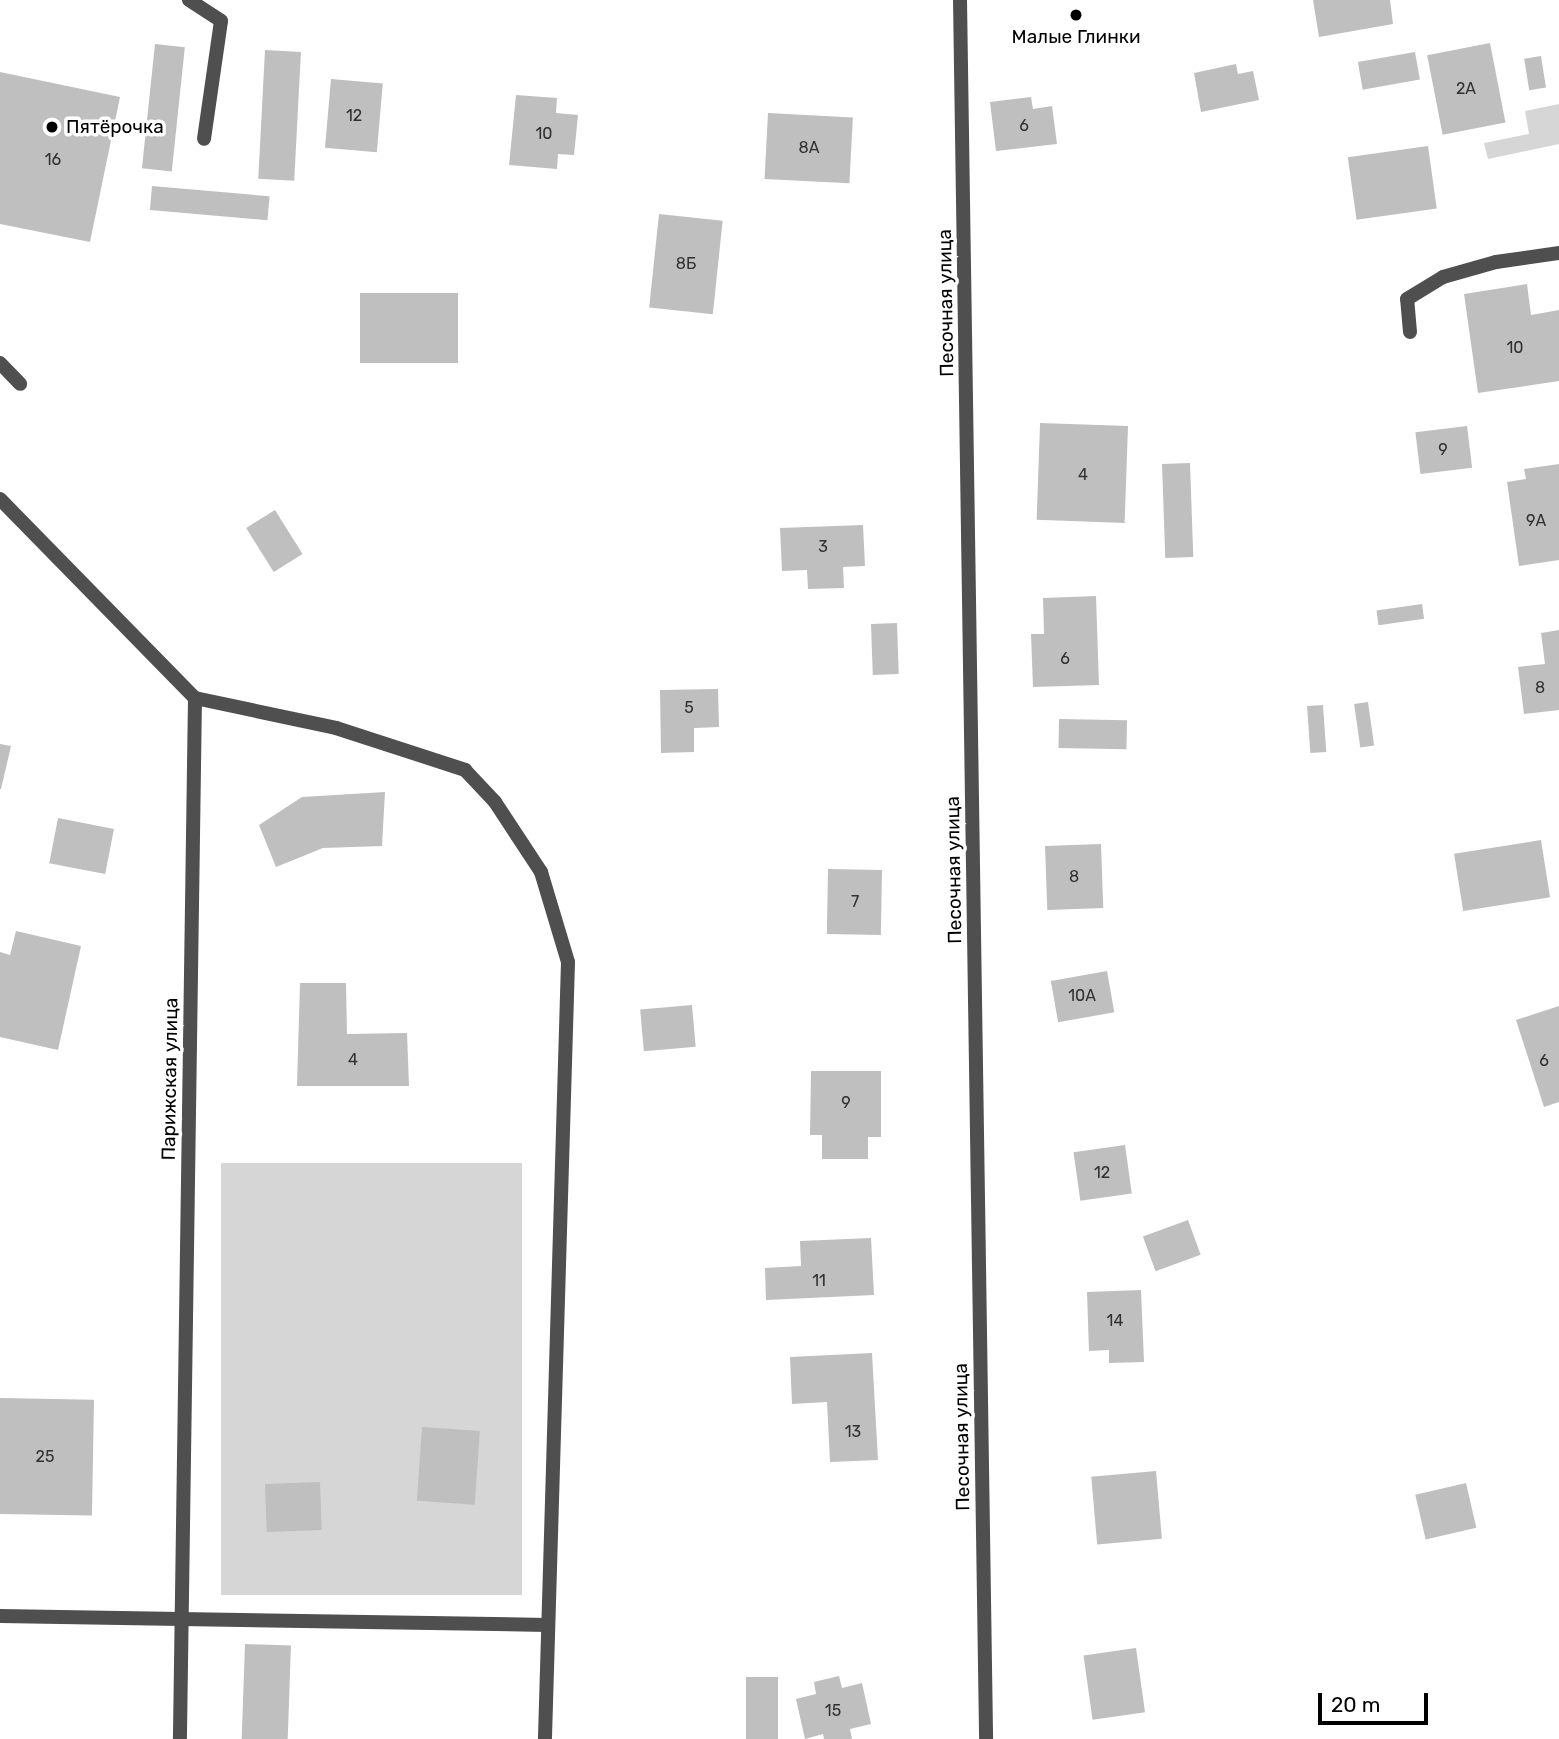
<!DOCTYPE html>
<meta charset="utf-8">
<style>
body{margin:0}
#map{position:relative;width:1559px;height:1739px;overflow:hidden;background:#fff;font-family:Rubik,sans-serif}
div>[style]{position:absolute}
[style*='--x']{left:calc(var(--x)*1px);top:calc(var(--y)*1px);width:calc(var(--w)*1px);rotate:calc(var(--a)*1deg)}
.green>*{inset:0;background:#d6d6d6;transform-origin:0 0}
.building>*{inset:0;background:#bfbfbf;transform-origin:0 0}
.service>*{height:14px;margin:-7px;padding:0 7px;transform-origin:7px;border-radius:7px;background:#4f4f4f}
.minor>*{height:14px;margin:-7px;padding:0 7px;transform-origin:7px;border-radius:7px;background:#4f4f4f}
.dots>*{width:19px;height:19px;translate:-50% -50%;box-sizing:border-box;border:4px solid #fff;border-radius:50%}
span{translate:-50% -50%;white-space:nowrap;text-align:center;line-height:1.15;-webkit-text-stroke:7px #fff;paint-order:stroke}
.number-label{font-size:16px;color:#303030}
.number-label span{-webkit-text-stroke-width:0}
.poi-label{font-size:19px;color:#000}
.left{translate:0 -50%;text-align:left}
.street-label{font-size:19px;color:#000}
.scale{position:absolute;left:1318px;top:1693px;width:110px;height:32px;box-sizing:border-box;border:4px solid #000;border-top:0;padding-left:9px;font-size:21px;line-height:24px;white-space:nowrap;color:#000;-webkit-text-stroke:5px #fff;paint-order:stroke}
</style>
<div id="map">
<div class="green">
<div style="clip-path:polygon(1559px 104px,1559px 144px,1488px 159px,1484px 143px,1529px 134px,1525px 111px)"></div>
<div style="left:522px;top:1163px;width:432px;height:301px;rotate:90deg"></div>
</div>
<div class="building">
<div style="clip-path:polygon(1313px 0,1390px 0,1393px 24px,1319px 37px)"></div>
<div style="left:1490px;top:43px;width:81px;height:64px;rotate:79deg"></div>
<div style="left:155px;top:44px;width:30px;height:125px;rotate:6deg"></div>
<div style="left:265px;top:50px;width:36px;height:129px;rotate:3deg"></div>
<div style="left:1415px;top:52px;width:28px;height:58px;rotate:80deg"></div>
<div style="left:1541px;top:56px;width:32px;height:17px;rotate:81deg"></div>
<div style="clip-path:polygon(1236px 64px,1238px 74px,1253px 71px,1259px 100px,1201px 112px,1194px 73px)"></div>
<div style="clip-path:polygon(0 72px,120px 97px,90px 242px,0 224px)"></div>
<div style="left:331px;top:79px;width:52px;height:69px;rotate:5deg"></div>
<div style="clip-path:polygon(516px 95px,557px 98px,556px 113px,578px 115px,574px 155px,558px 154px,557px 169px,509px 165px)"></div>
<div style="clip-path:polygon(1031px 97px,1033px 109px,1052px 106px,1057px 144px,996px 151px,990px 102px)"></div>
<div style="left:768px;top:113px;width:85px;height:66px;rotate:3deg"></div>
<div style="left:1428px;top:146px;width:63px;height:81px;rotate:82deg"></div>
<div style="left:152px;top:186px;width:118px;height:24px;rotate:5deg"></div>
<div style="left:659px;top:214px;width:64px;height:94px;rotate:6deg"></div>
<div style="clip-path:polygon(1527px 284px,1531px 315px,1559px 310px,1559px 381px,1478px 393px,1464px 294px)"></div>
<div style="left:360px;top:293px;width:98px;height:70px"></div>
<div style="left:1128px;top:426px;width:97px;height:88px;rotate:92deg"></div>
<div style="left:1467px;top:426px;width:42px;height:52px;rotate:83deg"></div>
<div style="left:1190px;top:463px;width:94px;height:28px;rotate:88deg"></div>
<div style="clip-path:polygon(1559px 464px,1559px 560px,1519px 566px,1507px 482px,1526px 479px,1524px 469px)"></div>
<div style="left:275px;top:510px;width:52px;height:34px;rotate:58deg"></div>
<div style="clip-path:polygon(863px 525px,865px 566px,843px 567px,844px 588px,808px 589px,807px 570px,782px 571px,780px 528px)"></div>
<div style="clip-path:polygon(1096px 596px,1099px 685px,1033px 687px,1031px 634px,1044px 634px,1043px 598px)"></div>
<div style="left:1422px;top:604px;width:15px;height:46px;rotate:82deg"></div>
<div style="left:897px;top:623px;width:51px;height:26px;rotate:88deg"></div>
<div style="clip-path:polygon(1559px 630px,1559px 710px,1524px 714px,1518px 667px,1545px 664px,1541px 633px)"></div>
<div style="clip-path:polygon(718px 689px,719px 727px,694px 728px,694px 752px,661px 753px,660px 690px)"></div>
<div style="left:1368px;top:702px;width:44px;height:14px;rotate:82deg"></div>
<div style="left:1323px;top:705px;width:47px;height:16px;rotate:86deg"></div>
<div style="left:1059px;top:719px;width:68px;height:29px;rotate:1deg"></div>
<div style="clip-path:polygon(0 744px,11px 746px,1px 789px,0 789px)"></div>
<div style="clip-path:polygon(385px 792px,382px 846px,323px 848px,276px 867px,259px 825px,302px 797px)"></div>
<div style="left:58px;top:818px;width:57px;height:46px;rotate:11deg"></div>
<div style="left:1541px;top:840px;width:58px;height:88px;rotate:81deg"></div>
<div style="left:1101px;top:844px;width:64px;height:56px;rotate:88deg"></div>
<div style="left:828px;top:869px;width:54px;height:65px;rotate:1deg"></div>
<div style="clip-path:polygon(16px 931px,81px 946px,58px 1050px,0 1037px,0 952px,10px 955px)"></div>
<div style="left:1107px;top:971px;width:42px;height:57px;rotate:80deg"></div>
<div style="clip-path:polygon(300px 983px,346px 983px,347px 1034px,407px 1033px,409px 1086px,297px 1086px)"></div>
<div style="left:692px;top:1005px;width:42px;height:52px;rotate:85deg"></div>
<div style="clip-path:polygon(1559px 1006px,1559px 1102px,1544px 1107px,1516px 1020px)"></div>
<div style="clip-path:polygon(811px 1071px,881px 1071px,881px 1137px,868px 1137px,868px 1159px,822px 1159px,822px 1135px,810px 1135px)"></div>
<div style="left:1125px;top:1145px;width:49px;height:52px;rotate:82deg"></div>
<div style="left:1188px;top:1220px;width:37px;height:48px;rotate:70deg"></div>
<div style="clip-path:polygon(871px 1238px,874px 1295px,766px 1300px,765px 1268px,801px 1266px,800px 1241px)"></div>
<div style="clip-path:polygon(1141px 1290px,1144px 1362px,1109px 1363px,1109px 1350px,1089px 1351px,1087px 1292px)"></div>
<div style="clip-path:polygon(872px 1353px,878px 1460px,830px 1462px,827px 1402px,792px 1404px,790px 1357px)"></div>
<div style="left:0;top:1398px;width:94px;height:116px;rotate:1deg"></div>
<div style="left:422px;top:1427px;width:58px;height:74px;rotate:4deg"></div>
<div style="left:1156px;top:1471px;width:68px;height:65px;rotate:85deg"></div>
<div style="left:320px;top:1482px;width:48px;height:55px;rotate:88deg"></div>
<div style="left:1466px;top:1483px;width:46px;height:52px;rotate:77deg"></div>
<div style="left:245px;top:1644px;width:46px;height:95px;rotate:2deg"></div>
<div style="left:1136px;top:1648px;width:65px;height:53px;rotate:82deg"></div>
<div style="clip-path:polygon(839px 1676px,842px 1688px,862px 1683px,871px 1724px,850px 1729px,852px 1739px,824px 1739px,823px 1734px,805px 1739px,796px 1699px,816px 1694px,814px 1682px)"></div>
<div style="left:746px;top:1677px;width:32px;height:62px"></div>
</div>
<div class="service">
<div style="--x:189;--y:0;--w:38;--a:33"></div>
<div style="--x:221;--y:21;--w:119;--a:98.2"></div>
<div style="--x:1410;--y:332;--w:33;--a:-95"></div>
<div style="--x:1407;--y:299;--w:42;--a:-31.4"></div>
<div style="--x:1443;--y:277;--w:55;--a:-15.8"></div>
<div style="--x:1496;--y:262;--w:64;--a:-8.1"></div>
<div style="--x:0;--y:363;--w:29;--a:46"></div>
</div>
<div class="minor">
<div style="--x:960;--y:0;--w:1739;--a:89.14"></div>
<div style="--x:0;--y:499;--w:279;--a:45.6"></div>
<div style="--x:195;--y:698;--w:1041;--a:90.83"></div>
<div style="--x:195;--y:698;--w:144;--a:12"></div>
<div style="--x:336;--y:728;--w:136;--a:18"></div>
<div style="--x:465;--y:770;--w:44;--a:46.8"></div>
<div style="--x:495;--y:802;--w:84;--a:56.7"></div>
<div style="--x:541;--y:872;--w:94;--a:73.3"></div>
<div style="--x:568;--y:962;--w:777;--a:91.7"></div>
<div style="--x:0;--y:1616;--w:548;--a:0.94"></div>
</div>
<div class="dots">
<div style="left:1076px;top:15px;background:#000"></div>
<div style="left:52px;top:127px;background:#000"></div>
</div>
<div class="number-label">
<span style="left:1466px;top:89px">2А</span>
<span style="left:354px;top:116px">12</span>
<span style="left:1024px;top:126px">6</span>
<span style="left:544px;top:134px">10</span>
<span style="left:809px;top:148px">8А</span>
<span style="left:53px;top:160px">16</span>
<span style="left:686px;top:264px">8Б</span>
<span style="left:1515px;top:348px">10</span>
<span style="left:1443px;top:450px">9</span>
<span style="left:1083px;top:475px">4</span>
<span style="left:1536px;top:521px">9А</span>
<span style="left:823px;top:547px">3</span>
<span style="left:1065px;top:659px">6</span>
<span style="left:1540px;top:688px">8</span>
<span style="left:689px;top:708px">5</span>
<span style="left:1074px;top:877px">8</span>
<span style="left:855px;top:902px">7</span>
<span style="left:1082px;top:996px">10А</span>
<span style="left:353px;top:1060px">4</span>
<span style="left:1544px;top:1061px">6</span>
<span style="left:846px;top:1103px">9</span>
<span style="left:1102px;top:1173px">12</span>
<span style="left:819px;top:1281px">11</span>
<span style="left:1115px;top:1321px">14</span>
<span style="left:853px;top:1432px">13</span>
<span style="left:45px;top:1457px">25</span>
<span style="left:833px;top:1711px">15</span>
</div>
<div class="poi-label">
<span style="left:1076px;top:37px">Малые Глинки</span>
<span class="left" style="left:66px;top:127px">Пятёрочка</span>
</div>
<div class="street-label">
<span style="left:946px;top:303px;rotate:-91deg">Песочная улица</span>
<span style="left:954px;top:870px;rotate:-91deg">Песочная улица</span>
<span style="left:170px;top:1079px;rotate:-89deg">Парижская улица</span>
<span style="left:962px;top:1437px;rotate:-91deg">Песочная улица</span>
</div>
<div class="scale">20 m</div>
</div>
